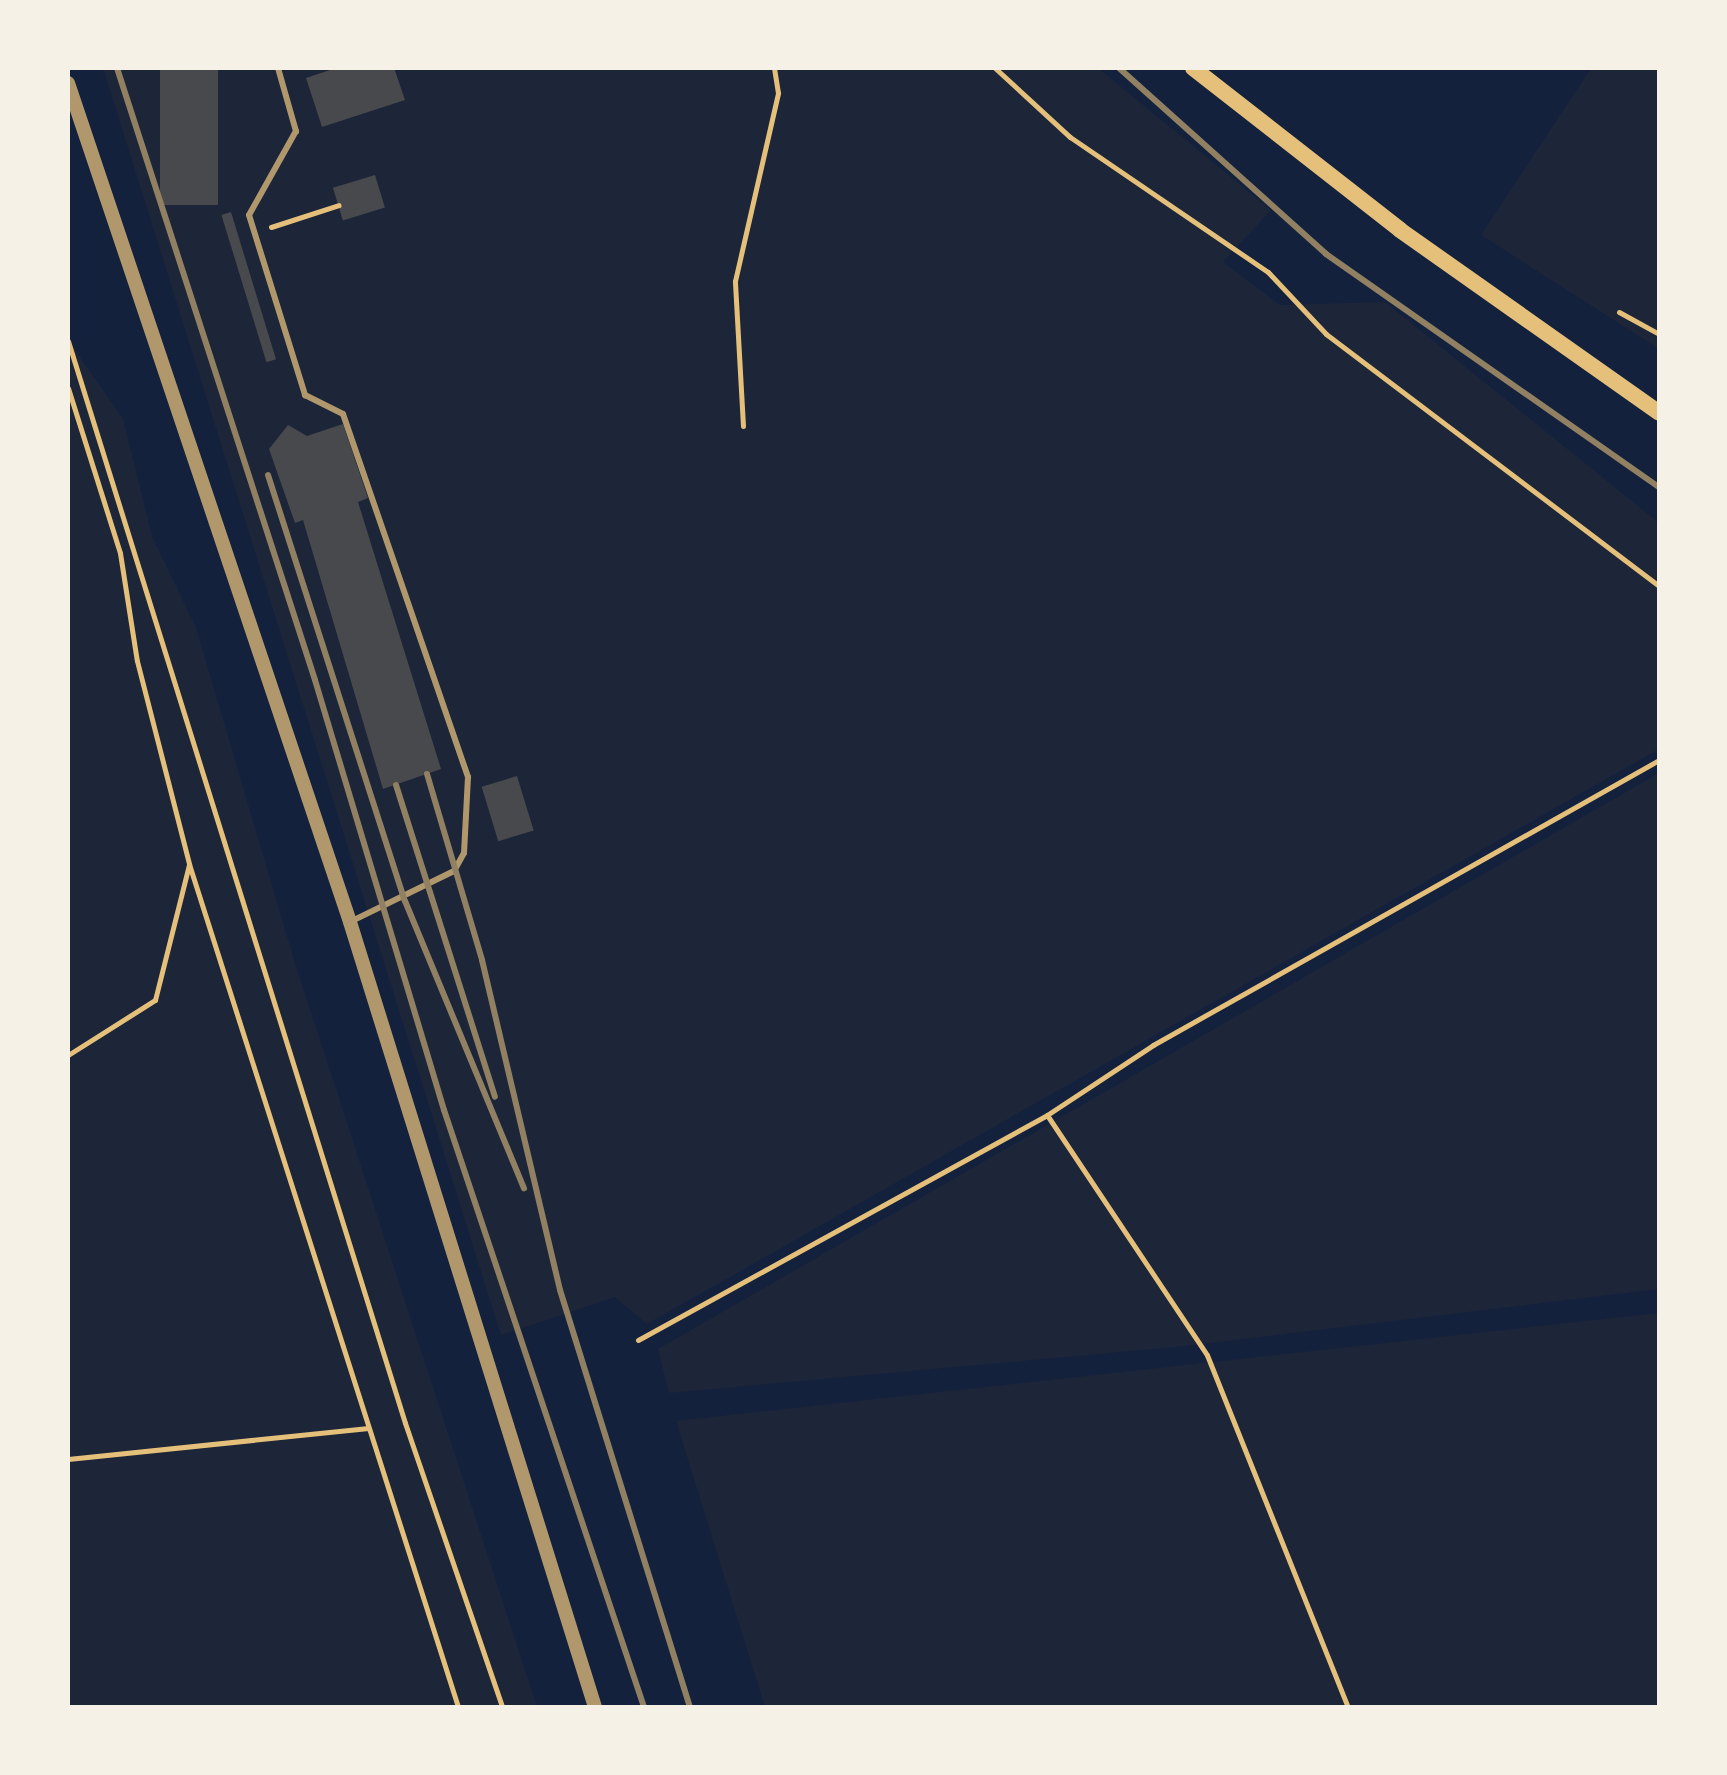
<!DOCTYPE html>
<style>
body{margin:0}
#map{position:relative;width:1727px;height:1775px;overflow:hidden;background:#14213d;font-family:Commissioner,sans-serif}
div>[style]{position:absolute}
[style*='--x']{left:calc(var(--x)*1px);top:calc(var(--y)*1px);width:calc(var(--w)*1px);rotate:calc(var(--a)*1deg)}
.green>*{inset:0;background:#1d2539}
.building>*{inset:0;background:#48494c;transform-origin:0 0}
.path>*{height:5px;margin:-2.5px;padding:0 2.5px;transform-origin:2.5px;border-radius:2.5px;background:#e5c07b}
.service>*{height:6px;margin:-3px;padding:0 3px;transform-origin:3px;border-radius:3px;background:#b1986c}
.tertiary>*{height:14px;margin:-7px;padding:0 7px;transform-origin:7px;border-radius:7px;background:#b1986c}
.secondary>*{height:16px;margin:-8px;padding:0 8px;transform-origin:8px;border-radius:8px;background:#e5c07b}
.rail>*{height:6px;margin:-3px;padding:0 3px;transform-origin:3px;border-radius:3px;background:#918062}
span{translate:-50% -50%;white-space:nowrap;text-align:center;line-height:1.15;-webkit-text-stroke:6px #f6f1e7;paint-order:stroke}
.frame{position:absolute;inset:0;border:70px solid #f6f1e7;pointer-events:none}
</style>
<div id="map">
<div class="green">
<div style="clip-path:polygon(103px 68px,1098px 68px,1271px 210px,1223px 262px,1280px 305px,1385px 302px,1659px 523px,1659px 749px,647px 1324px,615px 1297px,501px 1335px)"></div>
<div style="clip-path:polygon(1591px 68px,1659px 68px,1659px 349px,1481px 235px)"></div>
<div style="clip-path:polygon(68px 340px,123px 419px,152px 536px,196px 628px,294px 960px,537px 1707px,68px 1707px)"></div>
<div style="clip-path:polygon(1659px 773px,1659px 1289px,1185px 1346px,669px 1393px,658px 1349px)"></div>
<div style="clip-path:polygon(1659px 1313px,1659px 1707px,765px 1707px,676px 1421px)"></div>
</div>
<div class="building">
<div style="left:160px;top:68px;width:58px;height:137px"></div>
<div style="clip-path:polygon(336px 68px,394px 68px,405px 100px,322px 127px,306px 78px)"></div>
<div style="left:375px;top:175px;width:34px;height:44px;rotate:73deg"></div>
<div style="left:231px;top:212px;width:154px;height:10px;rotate:73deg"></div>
<div style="clip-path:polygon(343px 424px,368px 498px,358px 502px,441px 769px,383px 789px,303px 520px,295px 523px,269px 449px,288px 425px,307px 436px)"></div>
<div style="left:517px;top:776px;width:57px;height:37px;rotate:73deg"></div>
</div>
<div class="path">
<div style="--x:995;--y:68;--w:102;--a:42.6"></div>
<div style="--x:1070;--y:137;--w:240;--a:34.3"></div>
<div style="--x:1268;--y:272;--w:85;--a:46.9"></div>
<div style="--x:1326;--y:334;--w:418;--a:37.1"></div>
<div style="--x:271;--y:227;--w:71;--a:-17.9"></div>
<div style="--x:1619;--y:312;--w:46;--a:28.8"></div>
<div style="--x:68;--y:341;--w:1133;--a:72.7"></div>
<div style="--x:405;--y:1423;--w:300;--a:71.1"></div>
<div style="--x:68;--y:388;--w:173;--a:72.5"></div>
<div style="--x:120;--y:553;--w:109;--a:81.1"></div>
<div style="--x:137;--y:661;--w:210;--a:75.6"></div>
<div style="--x:189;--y:864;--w:885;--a:72.3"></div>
<div style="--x:743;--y:426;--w:145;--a:-93.2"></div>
<div style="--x:735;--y:281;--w:193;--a:-77.1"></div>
<div style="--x:778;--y:93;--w:25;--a:-99"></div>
<div style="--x:68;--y:1055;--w:103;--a:-32.3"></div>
<div style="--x:155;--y:1000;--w:139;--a:-75.9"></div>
<div style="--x:1047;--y:1115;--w:288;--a:56.3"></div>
<div style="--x:1207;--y:1355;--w:379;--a:68.2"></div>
<div style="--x:638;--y:1340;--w:467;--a:-28.8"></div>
<div style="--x:1047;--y:1115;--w:127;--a:-33.4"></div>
<div style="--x:1153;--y:1045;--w:581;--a:-29.39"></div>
<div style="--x:68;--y:1459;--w:302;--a:-5.9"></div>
</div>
<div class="service">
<div style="--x:278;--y:68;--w:66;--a:74.1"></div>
<div style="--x:296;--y:131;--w:96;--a:119.2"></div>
<div style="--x:249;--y:215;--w:189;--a:72.7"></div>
<div style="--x:305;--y:395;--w:42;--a:26.6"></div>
<div style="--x:343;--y:414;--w:384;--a:71"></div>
<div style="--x:468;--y:777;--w:76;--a:93"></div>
<div style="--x:464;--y:853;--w:21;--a:119"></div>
<div style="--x:454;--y:871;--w:114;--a:153.9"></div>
</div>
<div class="tertiary">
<div style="--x:68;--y:83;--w:885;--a:71.42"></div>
<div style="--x:350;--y:922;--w:822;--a:72.67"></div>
</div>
<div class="secondary">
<div style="--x:1193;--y:68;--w:263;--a:38"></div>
<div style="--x:1400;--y:230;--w:317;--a:35.2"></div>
</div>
<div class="rail">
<div style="--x:117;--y:68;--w:643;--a:72.07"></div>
<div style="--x:315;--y:680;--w:449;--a:73.3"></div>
<div style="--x:444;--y:1110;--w:630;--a:71.48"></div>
<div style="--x:1119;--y:68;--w:278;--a:41.9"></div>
<div style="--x:1326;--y:254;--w:406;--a:35"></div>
<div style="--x:268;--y:475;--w:447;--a:72.2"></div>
<div style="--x:405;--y:901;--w:311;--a:67.5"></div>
<div style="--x:427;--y:774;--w:194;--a:73.5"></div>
<div style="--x:482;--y:960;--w:339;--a:76.7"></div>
<div style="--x:560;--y:1290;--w:437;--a:72.7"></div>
<div style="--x:396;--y:785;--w:327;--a:72.4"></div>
</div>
<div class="frame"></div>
</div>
